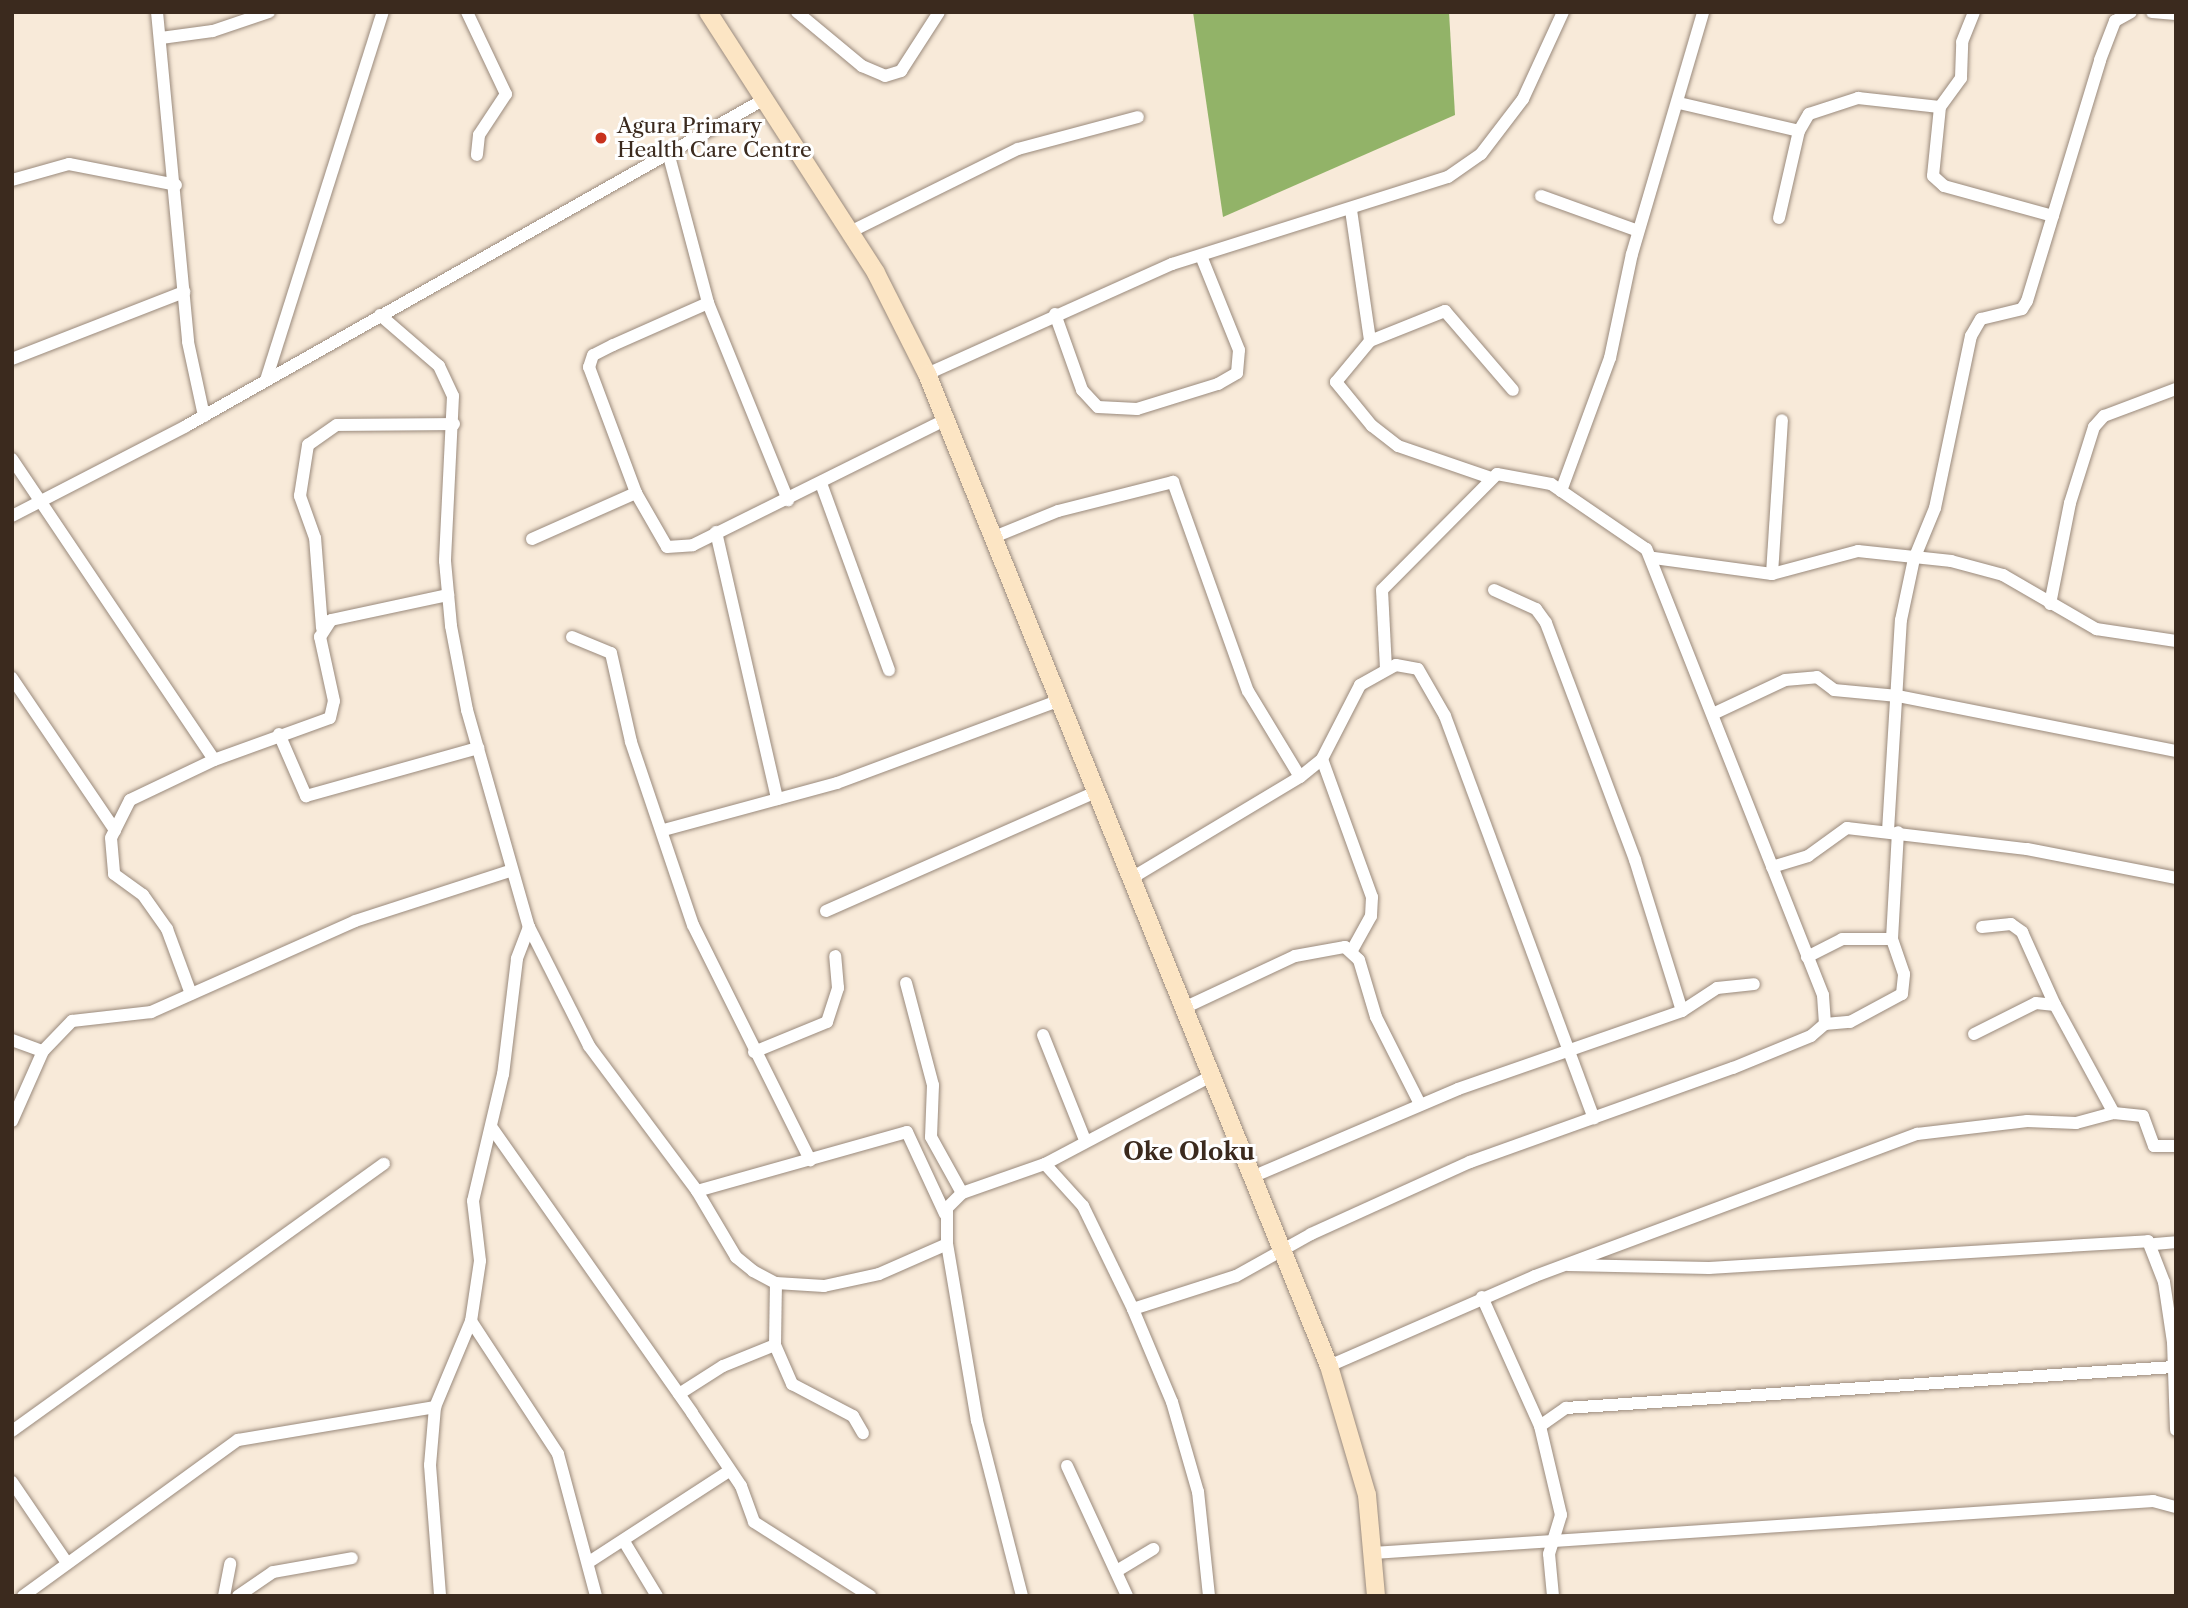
<!DOCTYPE html>
<style>
body{margin:0}
#map{position:relative;width:2188px;height:1608px;overflow:hidden;background:#f8ead9;font-family:"Libre Caslon Text",serif}
div>[style]{position:absolute}
[style*='--x']{left:calc(var(--x)*1px);top:calc(var(--y)*1px);width:calc(var(--w)*1px);rotate:calc(var(--a)*1deg)}
.forest>*{inset:0;background:#92b368}
.roads{filter:drop-shadow(0 0 2px #9a8a7c) drop-shadow(0 0 2px #9a8a7c)}
.street>*{height:12px;margin:-6px;padding:0 6px;transform-origin:6px;border-radius:6px;background:#fff}
.secondary>*{height:18px;margin:-9px;padding:0 9px;transform-origin:9px;border-radius:9px;background:#fce5c4}
.dots>*{width:19px;height:19px;translate:-50% -50%;box-sizing:border-box;border:4px solid #fff;border-radius:50%}
span{translate:-50% -50%;white-space:nowrap;text-align:center;line-height:1.15;-webkit-text-stroke:6px #fff;paint-order:stroke}
.poi-label{font-size:21px;color:#3b2a1e}
.left{translate:0 -50%;text-align:left}
.quarter-label{font-size:24px;color:#3b2a1e;font-weight:700}
.frame{position:absolute;inset:0;border:14px solid #3b2a1e;pointer-events:none}
</style>
<div id="map">
<div class="forest">
<div style="clip-path:polygon(1193px 12px,1449px 12px,1455px 115px,1223px 217px)"></div>
</div>
<div class="roads">
<div class="street">
<div style="--x:157;--y:12;--w:331;--a:84.6"></div>
<div style="--x:188;--y:342;--w:76;--a:77.8"></div>
<div style="--x:467;--y:12;--w:91;--a:64.6"></div>
<div style="--x:506;--y:94;--w:49;--a:123.4"></div>
<div style="--x:479;--y:135;--w:20;--a:96"></div>
<div style="--x:797;--y:12;--w:85;--a:39.7"></div>
<div style="--x:862;--y:66;--w:25;--a:23"></div>
<div style="--x:885;--y:76;--w:17;--a:-17"></div>
<div style="--x:901;--y:71;--w:70;--a:-57.2"></div>
<div style="--x:2152;--y:12;--w:24;--a:5"></div>
<div style="--x:161;--y:38;--w:52;--a:-7.7"></div>
<div style="--x:213;--y:31;--w:59;--a:-18.7"></div>
<div style="--x:1679;--y:103;--w:123;--a:13.1"></div>
<div style="--x:1940;--y:107;--w:69;--a:95.8"></div>
<div style="--x:1933;--y:176;--w:15;--a:42"></div>
<div style="--x:1944;--y:186;--w:113;--a:15.4"></div>
<div style="--x:669;--y:156;--w:152;--a:75.1"></div>
<div style="--x:708;--y:303;--w:213;--a:67.9"></div>
<div style="--x:12;--y:180;--w:59;--a:-15.7"></div>
<div style="--x:69;--y:164;--w:109;--a:11.1"></div>
<div style="--x:1541;--y:196;--w:103;--a:19.8"></div>
<div style="--x:1351;--y:210;--w:132;--a:81.7"></div>
<div style="--x:1779;--y:218;--w:89;--a:-77.1"></div>
<div style="--x:1799;--y:131;--w:20;--a:-60"></div>
<div style="--x:1809;--y:114;--w:52;--a:-18.1"></div>
<div style="--x:1858;--y:98;--w:82;--a:6.3"></div>
<div style="--x:1940;--y:107;--w:36;--a:-54"></div>
<div style="--x:1961;--y:78;--w:36;--a:-88"></div>
<div style="--x:1962;--y:42;--w:32;--a:-68"></div>
<div style="--x:850;--y:232;--w:187;--a:-26.3"></div>
<div style="--x:1018;--y:149;--w:124;--a:-14.9"></div>
<div style="--x:708;--y:303;--w:104;--a:156.1"></div>
<div style="--x:613;--y:345;--w:22;--a:153"></div>
<div style="--x:593;--y:355;--w:13;--a:108"></div>
<div style="--x:589;--y:367;--w:134;--a:69.5"></div>
<div style="--x:636;--y:493;--w:62;--a:60.1"></div>
<div style="--x:667;--y:547;--w:26;--a:-4"></div>
<div style="--x:693;--y:545;--w:281;--a:-26.4"></div>
<div style="--x:1055;--y:314;--w:81;--a:70.4"></div>
<div style="--x:1082;--y:390;--w:23;--a:47"></div>
<div style="--x:1098;--y:407;--w:39;--a:3"></div>
<div style="--x:1137;--y:409;--w:85;--a:-17.2"></div>
<div style="--x:1218;--y:384;--w:22;--a:-30"></div>
<div style="--x:1237;--y:373;--w:23;--a:-85"></div>
<div style="--x:1239;--y:350;--w:101;--a:-112"></div>
<div style="--x:380;--y:315;--w:78;--a:40.8"></div>
<div style="--x:439;--y:366;--w:33;--a:65"></div>
<div style="--x:453;--y:396;--w:165;--a:92.8"></div>
<div style="--x:445;--y:561;--w:65;--a:84.7"></div>
<div style="--x:451;--y:626;--w:86;--a:79.2"></div>
<div style="--x:467;--y:710;--w:226;--a:74.1"></div>
<div style="--x:529;--y:927;--w:34;--a:111"></div>
<div style="--x:517;--y:959;--w:116;--a:96.9"></div>
<div style="--x:503;--y:1074;--w:130;--a:103.3"></div>
<div style="--x:473;--y:1201;--w:60;--a:83.3"></div>
<div style="--x:480;--y:1261;--w:61;--a:98.5"></div>
<div style="--x:471;--y:1321;--w:93;--a:112.7"></div>
<div style="--x:435;--y:1407;--w:58;--a:94.9"></div>
<div style="--x:430;--y:1465;--w:131;--a:85.6"></div>
<div style="--x:12;--y:359;--w:185;--a:-21.3"></div>
<div style="--x:927;--y:374;--w:269;--a:-24.2"></div>
<div style="--x:1172;--y:264;--w:289;--a:-17.5"></div>
<div style="--x:1448;--y:177;--w:40;--a:-34.9"></div>
<div style="--x:1481;--y:154;--w:69;--a:-52.6"></div>
<div style="--x:1523;--y:99;--w:96;--a:-65.3"></div>
<div style="--x:266;--y:380;--w:386;--a:-72.4"></div>
<div style="--x:12;--y:459;--w:362;--a:56.1"></div>
<div style="--x:214;--y:760;--w:93;--a:154.5"></div>
<div style="--x:130;--y:800;--w:42;--a:116.6"></div>
<div style="--x:111;--y:838;--w:36;--a:85"></div>
<div style="--x:114;--y:874;--w:36;--a:36"></div>
<div style="--x:143;--y:895;--w:42;--a:54.8"></div>
<div style="--x:167;--y:929;--w:69;--a:69.7"></div>
<div style="--x:1491;--y:478;--w:98;--a:-161"></div>
<div style="--x:1398;--y:446;--w:33;--a:-142"></div>
<div style="--x:1372;--y:426;--w:57;--a:-129.3"></div>
<div style="--x:1336;--y:382;--w:53;--a:-50.3"></div>
<div style="--x:1370;--y:341;--w:81;--a:-21.8"></div>
<div style="--x:1445;--y:311;--w:104;--a:49.3"></div>
<div style="--x:822;--y:486;--w:196;--a:70"></div>
<div style="--x:1561;--y:491;--w:142;--a:-69.8"></div>
<div style="--x:1610;--y:358;--w:106;--a:-78.1"></div>
<div style="--x:1632;--y:254;--w:252;--a:-73.6"></div>
<div style="--x:12;--y:516;--w:196;--a:-27.3"></div>
<div style="--x:186;--y:426;--w:663;--a:-29.47"></div>
<div style="--x:716;--y:532;--w:274;--a:77.1"></div>
<div style="--x:994;--y:537;--w:69;--a:-22.1"></div>
<div style="--x:1058;--y:511;--w:119;--a:-14.2"></div>
<div style="--x:1173;--y:482;--w:222;--a:70.3"></div>
<div style="--x:1248;--y:691;--w:100;--a:58.8"></div>
<div style="--x:532;--y:539;--w:114;--a:-23.9"></div>
<div style="--x:1654;--y:558;--w:119;--a:7.7"></div>
<div style="--x:1772;--y:574;--w:89;--a:-15"></div>
<div style="--x:1858;--y:551;--w:94;--a:6.1"></div>
<div style="--x:1951;--y:561;--w:54;--a:15.1"></div>
<div style="--x:2003;--y:575;--w:108;--a:30.1"></div>
<div style="--x:2096;--y:629;--w:81;--a:8.5"></div>
<div style="--x:1772;--y:574;--w:154;--a:-86.3"></div>
<div style="--x:1494;--y:590;--w:46;--a:24.3"></div>
<div style="--x:1536;--y:609;--w:17;--a:54"></div>
<div style="--x:1546;--y:623;--w:253;--a:69.4"></div>
<div style="--x:1635;--y:860;--w:158;--a:72.7"></div>
<div style="--x:2050;--y:604;--w:103;--a:-78.8"></div>
<div style="--x:2070;--y:503;--w:80;--a:-72.5"></div>
<div style="--x:2094;--y:427;--w:15;--a:-48"></div>
<div style="--x:2104;--y:416;--w:77;--a:-20.6"></div>
<div style="--x:322;--y:628;--w:90;--a:-94.4"></div>
<div style="--x:315;--y:538;--w:45;--a:-109.7"></div>
<div style="--x:300;--y:496;--w:52;--a:-81.1"></div>
<div style="--x:308;--y:445;--w:35;--a:-35"></div>
<div style="--x:337;--y:425;--w:117;--a:-0.5"></div>
<div style="--x:572;--y:637;--w:42;--a:22.3"></div>
<div style="--x:611;--y:653;--w:91;--a:77.3"></div>
<div style="--x:631;--y:742;--w:193;--a:71.3"></div>
<div style="--x:693;--y:925;--w:263;--a:63.5"></div>
<div style="--x:12;--y:678;--w:184;--a:55.9"></div>
<div style="--x:1715;--y:713;--w:77;--a:-25.2"></div>
<div style="--x:1785;--y:680;--w:32;--a:-5"></div>
<div style="--x:1817;--y:677;--w:21;--a:37"></div>
<div style="--x:1834;--y:690;--w:64;--a:5.4"></div>
<div style="--x:1898;--y:696;--w:283;--a:11.2"></div>
<div style="--x:279;--y:734;--w:68;--a:66.5"></div>
<div style="--x:306;--y:796;--w:179;--a:-15.6"></div>
<div style="--x:1322;--y:759;--w:147;--a:70.1"></div>
<div style="--x:1372;--y:897;--w:19;--a:93"></div>
<div style="--x:1371;--y:916;--w:39;--a:119"></div>
<div style="--x:214;--y:760;--w:123;--a:-19.9"></div>
<div style="--x:330;--y:718;--w:17;--a:-77"></div>
<div style="--x:334;--y:701;--w:66;--a:-102.3"></div>
<div style="--x:320;--y:637;--w:20;--a:-57"></div>
<div style="--x:331;--y:620;--w:120;--a:-12.1"></div>
<div style="--x:664;--y:830;--w:179;--a:-15.2"></div>
<div style="--x:837;--y:783;--w:235;--a:-20.4"></div>
<div style="--x:1888;--y:831;--w:211;--a:-86.5"></div>
<div style="--x:1901;--y:620;--w:62;--a:-78"></div>
<div style="--x:1914;--y:559;--w:55;--a:-67.6"></div>
<div style="--x:1935;--y:508;--w:176;--a:-78.2"></div>
<div style="--x:1971;--y:336;--w:20;--a:-60"></div>
<div style="--x:1981;--y:319;--w:42;--a:-13.7"></div>
<div style="--x:2022;--y:309;--w:9;--a:-58"></div>
<div style="--x:2027;--y:301;--w:252;--a:-73.1"></div>
<div style="--x:2100;--y:60;--w:42;--a:-69"></div>
<div style="--x:2115;--y:21;--w:18;--a:-29"></div>
<div style="--x:1772;--y:867;--w:38;--a:-17"></div>
<div style="--x:1808;--y:856;--w:48;--a:-35.7"></div>
<div style="--x:1847;--y:828;--w:181;--a:6.7"></div>
<div style="--x:2027;--y:849;--w:152;--a:11"></div>
<div style="--x:1130;--y:879;--w:198;--a:-31"></div>
<div style="--x:1300;--y:777;--w:28;--a:-39"></div>
<div style="--x:1322;--y:759;--w:83;--a:-62.8"></div>
<div style="--x:1360;--y:685;--w:41;--a:-29.1"></div>
<div style="--x:1396;--y:665;--w:22;--a:10"></div>
<div style="--x:1418;--y:669;--w:54;--a:60.1"></div>
<div style="--x:1445;--y:716;--w:429;--a:69.7"></div>
<div style="--x:826;--y:911;--w:293;--a:-23.8"></div>
<div style="--x:529;--y:927;--w:133;--a:63.2"></div>
<div style="--x:589;--y:1046;--w:181;--a:53.3"></div>
<div style="--x:697;--y:1191;--w:77;--a:59.4"></div>
<div style="--x:736;--y:1257;--w:22;--a:39"></div>
<div style="--x:753;--y:1271;--w:26;--a:28"></div>
<div style="--x:776;--y:1283;--w:48;--a:3.6"></div>
<div style="--x:824;--y:1286;--w:56;--a:-12.3"></div>
<div style="--x:879;--y:1274;--w:74;--a:-23.8"></div>
<div style="--x:1982;--y:927;--w:29;--a:-6"></div>
<div style="--x:2011;--y:924;--w:14;--a:36"></div>
<div style="--x:2022;--y:932;--w:80;--a:65.7"></div>
<div style="--x:1807;--y:957;--w:39;--a:-27"></div>
<div style="--x:1842;--y:939;--w:50;--a:0"></div>
<div style="--x:1892;--y:939;--w:107;--a:-86.8"></div>
<div style="--x:906;--y:983;--w:106;--a:75.2"></div>
<div style="--x:933;--y:1085;--w:52;--a:92.2"></div>
<div style="--x:931;--y:1137;--w:64;--a:61"></div>
<div style="--x:1186;--y:1007;--w:120;--a:-25.1"></div>
<div style="--x:1295;--y:956;--w:51;--a:-10.2"></div>
<div style="--x:1345;--y:947;--w:19;--a:43"></div>
<div style="--x:1359;--y:960;--w:59;--a:73.4"></div>
<div style="--x:1376;--y:1017;--w:97;--a:63.2"></div>
<div style="--x:1825;--y:1024;--w:25;--a:-5"></div>
<div style="--x:1850;--y:1022;--w:59;--a:-28.3"></div>
<div style="--x:1902;--y:994;--w:20;--a:-84"></div>
<div style="--x:1904;--y:974;--w:37;--a:-109"></div>
<div style="--x:1974;--y:1034;--w:69;--a:-26.6"></div>
<div style="--x:2036;--y:1003;--w:19;--a:6"></div>
<div style="--x:2055;--y:1005;--w:123;--a:61.4"></div>
<div style="--x:1043;--y:1035;--w:113;--a:68.2"></div>
<div style="--x:12;--y:1040;--w:33;--a:20"></div>
<div style="--x:754;--y:1052;--w:79;--a:-22.3"></div>
<div style="--x:827;--y:1022;--w:36;--a:-72"></div>
<div style="--x:838;--y:988;--w:32;--a:-95"></div>
<div style="--x:12;--y:1121;--w:77;--a:-66.1"></div>
<div style="--x:43;--y:1051;--w:42;--a:-46"></div>
<div style="--x:72;--y:1021;--w:80;--a:-6.5"></div>
<div style="--x:151;--y:1012;--w:223;--a:-24"></div>
<div style="--x:355;--y:921;--w:163;--a:-17.9"></div>
<div style="--x:492;--y:1128;--w:348;--a:54.9"></div>
<div style="--x:692;--y:1413;--w:88;--a:56.1"></div>
<div style="--x:741;--y:1486;--w:38;--a:70"></div>
<div style="--x:754;--y:1522;--w:138;--a:32.5"></div>
<div style="--x:1045;--y:1164;--w:57;--a:47.9"></div>
<div style="--x:1083;--y:1206;--w:114;--a:64.1"></div>
<div style="--x:1252;--y:1177;--w:224;--a:-23.1"></div>
<div style="--x:1458;--y:1089;--w:237;--a:-19.2"></div>
<div style="--x:1682;--y:1011;--w:42;--a:-33.3"></div>
<div style="--x:1717;--y:988;--w:37;--a:-6"></div>
<div style="--x:697;--y:1191;--w:218;--a:-15.7"></div>
<div style="--x:907;--y:1132;--w:90;--a:65.1"></div>
<div style="--x:2155;--y:1244;--w:21;--a:-5"></div>
<div style="--x:1568;--y:1265;--w:141;--a:1.2"></div>
<div style="--x:1709;--y:1268;--w:440;--a:-3.5"></div>
<div style="--x:2148;--y:1241;--w:44;--a:68.7"></div>
<div style="--x:2164;--y:1282;--w:61;--a:81.5"></div>
<div style="--x:2173;--y:1342;--w:88;--a:88"></div>
<div style="--x:1482;--y:1297;--w:141;--a:65.8"></div>
<div style="--x:471;--y:1321;--w:159;--a:56.8"></div>
<div style="--x:558;--y:1454;--w:147;--a:75"></div>
<div style="--x:775;--y:1345;--w:43;--a:66.4"></div>
<div style="--x:792;--y:1384;--w:69;--a:27.7"></div>
<div style="--x:853;--y:1416;--w:20;--a:60"></div>
<div style="--x:1329;--y:1366;--w:225;--a:-23.6"></div>
<div style="--x:1535;--y:1276;--w:408;--a:-20.4"></div>
<div style="--x:1917;--y:1134;--w:111;--a:-6.7"></div>
<div style="--x:2027;--y:1121;--w:49;--a:2.3"></div>
<div style="--x:2076;--y:1123;--w:39;--a:-15"></div>
<div style="--x:2114;--y:1113;--w:29;--a:6"></div>
<div style="--x:2143;--y:1116;--w:32;--a:70"></div>
<div style="--x:2154;--y:1146;--w:22;--a:0"></div>
<div style="--x:679;--y:1394;--w:52;--a:-32.5"></div>
<div style="--x:723;--y:1366;--w:56;--a:-22"></div>
<div style="--x:775;--y:1345;--w:62;--a:-89.1"></div>
<div style="--x:12;--y:1431;--w:458;--a:-35.7"></div>
<div style="--x:1067;--y:1466;--w:143;--a:65.2"></div>
<div style="--x:12;--y:1482;--w:98;--a:55.8"></div>
<div style="--x:625;--y:1543;--w:62;--a:58.9"></div>
<div style="--x:1373;--y:1553;--w:782;--a:-3.81"></div>
<div style="--x:2153;--y:1501;--w:24;--a:15"></div>
<div style="--x:589;--y:1562;--w:167;--a:-33"></div>
<div style="--x:1120;--y:1569;--w:39;--a:-31"></div>
<div style="--x:23;--y:1596;--w:266;--a:-36"></div>
<div style="--x:238;--y:1440;--w:200;--a:-9.5"></div>
<div style="--x:224;--y:1596;--w:33;--a:-79"></div>
<div style="--x:238;--y:1596;--w:42;--a:-34.4"></div>
<div style="--x:273;--y:1572;--w:80;--a:-10"></div>
<div style="--x:1022;--y:1596;--w:181;--a:-104.4"></div>
<div style="--x:977;--y:1421;--w:180;--a:-99.6"></div>
<div style="--x:947;--y:1244;--w:36;--a:-90"></div>
<div style="--x:947;--y:1208;--w:21;--a:-45"></div>
<div style="--x:962;--y:1193;--w:88;--a:-19.3"></div>
<div style="--x:1045;--y:1164;--w:188;--a:-27.9"></div>
<div style="--x:1209;--y:1596;--w:105;--a:-96"></div>
<div style="--x:1198;--y:1492;--w:94;--a:-106.1"></div>
<div style="--x:1172;--y:1402;--w:101;--a:-112.8"></div>
<div style="--x:1133;--y:1309;--w:108;--a:-17.8"></div>
<div style="--x:1236;--y:1276;--w:86;--a:-29.2"></div>
<div style="--x:1311;--y:1234;--w:175;--a:-24.4"></div>
<div style="--x:1470;--y:1162;--w:279;--a:-19.7"></div>
<div style="--x:1733;--y:1068;--w:84;--a:-22.3"></div>
<div style="--x:1811;--y:1036;--w:18;--a:-41"></div>
<div style="--x:1825;--y:1024;--w:29;--a:-94"></div>
<div style="--x:1823;--y:995;--w:480;--a:-111.6"></div>
<div style="--x:1646;--y:549;--w:115;--a:-145.6"></div>
<div style="--x:1551;--y:484;--w:55;--a:-169.5"></div>
<div style="--x:1497;--y:474;--w:163;--a:134.8"></div>
<div style="--x:1382;--y:590;--w:79;--a:87.1"></div>
<div style="--x:1553;--y:1596;--w:42;--a:-95.4"></div>
<div style="--x:1549;--y:1554;--w:41;--a:-72.9"></div>
<div style="--x:1561;--y:1515;--w:91;--a:-103.3"></div>
<div style="--x:1540;--y:1426;--w:32;--a:-35"></div>
<div style="--x:1566;--y:1408;--w:608;--a:-3.86"></div>
</div>
<div class="secondary">
<div style="--x:708;--y:12;--w:310;--a:57.2"></div>
<div style="--x:876;--y:273;--w:113;--a:63.2"></div>
<div style="--x:927;--y:374;--w:1070;--a:67.94"></div>
<div style="--x:1329;--y:1366;--w:134;--a:73.6"></div>
<div style="--x:1367;--y:1495;--w:101;--a:84.9"></div>
</div>
</div>
<div class="dots">
<div style="left:601px;top:138px;background:#c8321e"></div>
</div>
<div class="poi-label">
<span class="left" style="left:617px;top:138px">Agura Primary<br>Health Care Centre</span>
</div>
<div class="quarter-label">
<span style="left:1189px;top:1152px">Oke Oloku</span>
</div>
<div class="frame"></div>
</div>
